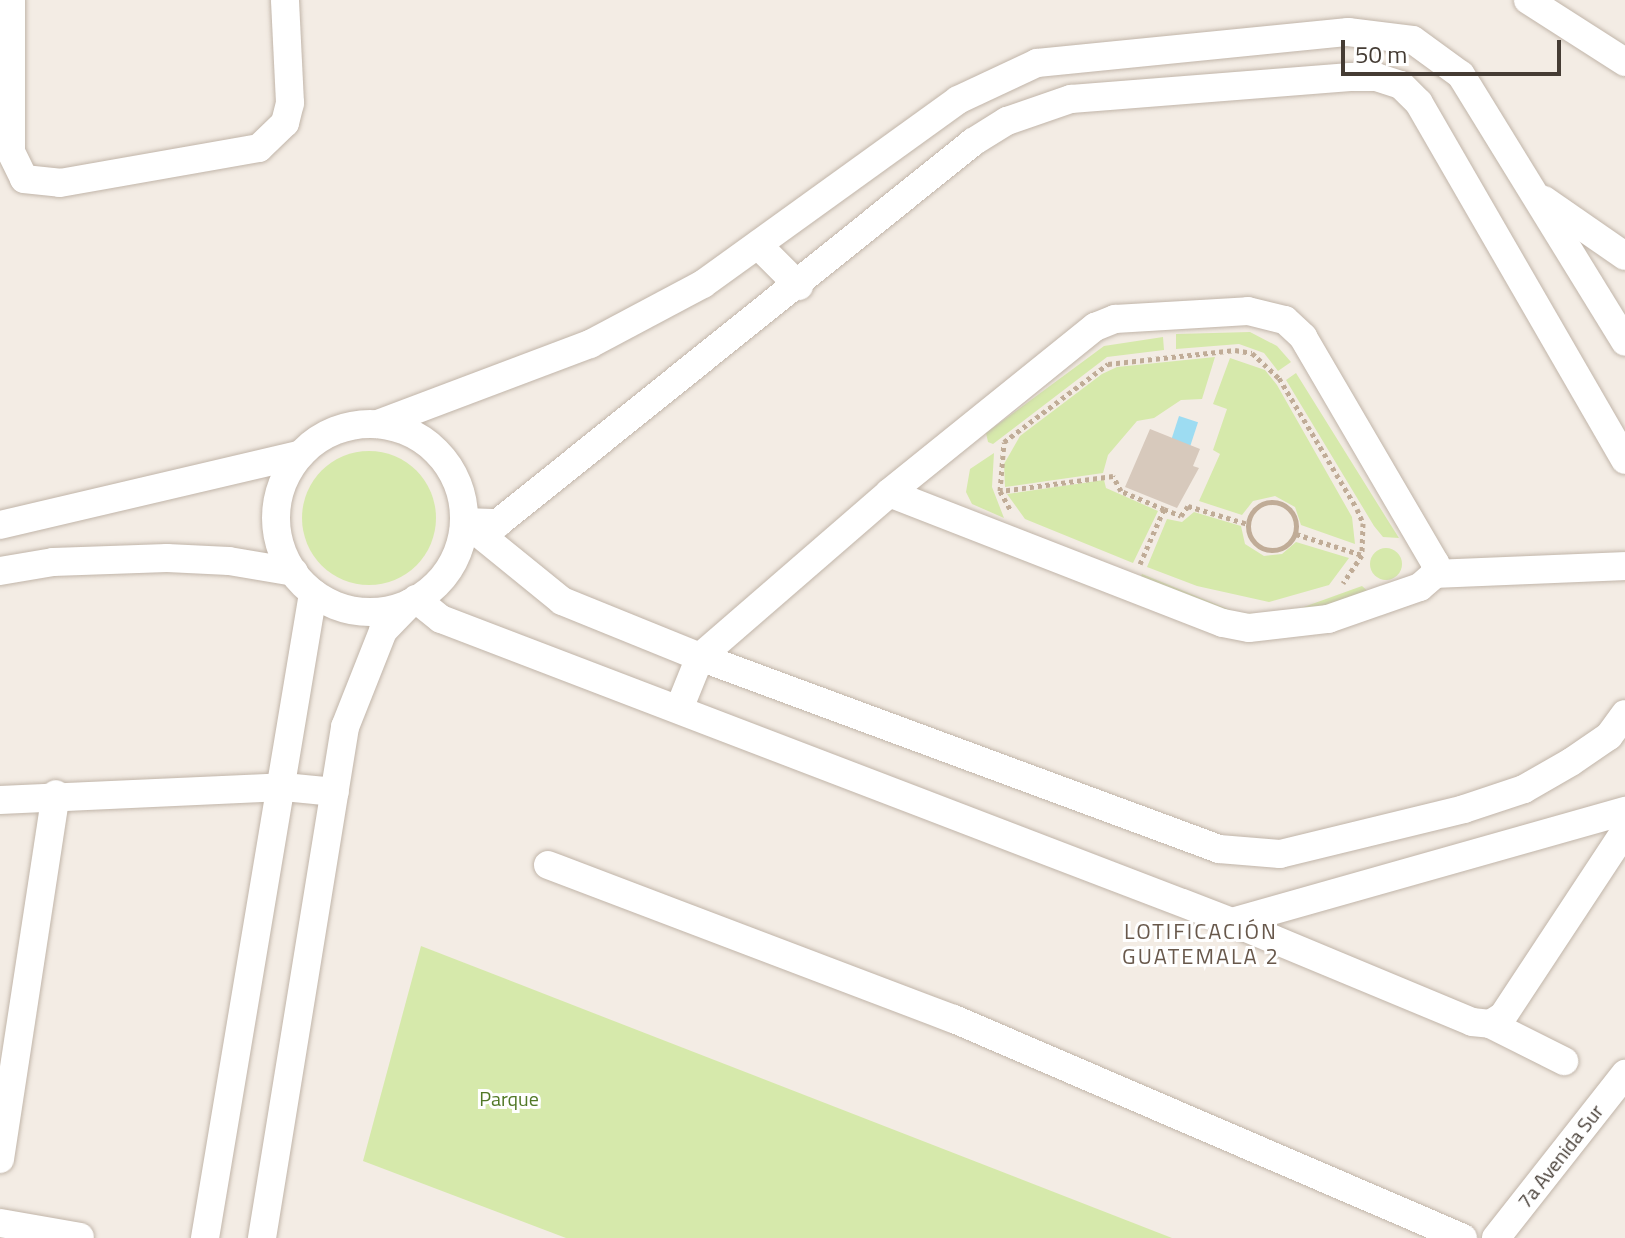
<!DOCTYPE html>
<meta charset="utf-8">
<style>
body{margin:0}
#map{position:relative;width:1625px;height:1238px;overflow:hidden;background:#f3ece4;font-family:"Titillium Web",sans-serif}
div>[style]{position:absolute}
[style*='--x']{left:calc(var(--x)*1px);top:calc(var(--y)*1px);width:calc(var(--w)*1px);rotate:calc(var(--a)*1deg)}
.green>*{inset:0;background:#d6e9ab}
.round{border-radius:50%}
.water>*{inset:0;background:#9ddcf2;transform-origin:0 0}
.building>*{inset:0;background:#d7c9bc}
.path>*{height:5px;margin-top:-2.5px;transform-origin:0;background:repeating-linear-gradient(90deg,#c0ac97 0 4px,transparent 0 8px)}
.path>.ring{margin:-2.5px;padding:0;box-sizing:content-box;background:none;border:5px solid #c0ac97;border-radius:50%}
.roads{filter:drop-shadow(0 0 2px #c1b5a9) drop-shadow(0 0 2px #c1b5a9)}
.minor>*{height:28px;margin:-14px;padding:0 14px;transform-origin:14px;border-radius:14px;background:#fff}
.minor>.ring{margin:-14px;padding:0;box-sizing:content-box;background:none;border:28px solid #fff;border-radius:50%}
span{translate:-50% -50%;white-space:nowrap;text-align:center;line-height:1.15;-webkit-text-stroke:6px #fff;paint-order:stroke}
.park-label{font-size:20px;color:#517826}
.street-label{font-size:20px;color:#453c34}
.neighbourhood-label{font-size:22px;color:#68584b;letter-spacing:2px}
.scale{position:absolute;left:1341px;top:40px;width:220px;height:36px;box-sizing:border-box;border:4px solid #453c34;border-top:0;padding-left:10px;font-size:24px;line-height:28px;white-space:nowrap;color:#453c34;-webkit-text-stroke:6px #fff;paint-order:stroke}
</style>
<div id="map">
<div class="green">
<div style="clip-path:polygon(1250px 332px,1277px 346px,1291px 362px,1278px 371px,1264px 353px,1239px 344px,1176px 349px,1176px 334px)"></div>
<div style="clip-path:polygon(1163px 337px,1164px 350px,1107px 357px,993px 444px,988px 442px,986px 433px,1104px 346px)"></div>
<div style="clip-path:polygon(1215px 357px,1202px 399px,1181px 400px,1154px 418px,1137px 421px,1108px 455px,1103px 473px,1005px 487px,1004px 464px,1020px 436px,1102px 374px,1117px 367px)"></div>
<div style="clip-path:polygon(1230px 358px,1265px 370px,1277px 385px,1352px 517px,1355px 544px,1301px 525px,1295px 507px,1275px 496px,1253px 501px,1242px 515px,1199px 501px,1220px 454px,1213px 450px,1227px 409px,1213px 404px)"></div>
<div style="clip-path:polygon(1296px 373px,1387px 519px,1399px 538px,1383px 537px,1374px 526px,1286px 380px)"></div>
<div class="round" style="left:302px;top:451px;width:134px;height:134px"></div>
<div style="clip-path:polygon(994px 453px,992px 487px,1004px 518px,972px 504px,966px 492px,970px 469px)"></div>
<div style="clip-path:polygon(1104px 480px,1106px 488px,1158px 511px,1133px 563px,1025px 519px,1007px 494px)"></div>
<div style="clip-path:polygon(1194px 512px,1241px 526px,1245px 544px,1264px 556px,1282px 554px,1296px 542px,1349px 558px,1329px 585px,1269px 602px,1197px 586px,1147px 567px,1167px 519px,1182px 522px)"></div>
<div class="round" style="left:1370px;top:548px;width:32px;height:32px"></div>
<div style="clip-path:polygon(1142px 574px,1235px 612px,1258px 614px,1301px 608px,1362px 586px,1371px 594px,1267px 624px,1136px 585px)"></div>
<div style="clip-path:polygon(421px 946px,1172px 1238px,566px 1238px,363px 1161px)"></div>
</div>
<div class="water">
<div style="left:1179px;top:416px;width:20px;height:32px;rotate:18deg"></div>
</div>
<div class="building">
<div style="clip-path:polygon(1150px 429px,1200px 449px,1193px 466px,1199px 468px,1177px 508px,1125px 487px)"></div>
</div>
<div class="path">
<div style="--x:1000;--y:491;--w:21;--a:61"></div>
<div class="ring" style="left:1248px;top:502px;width:43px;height:43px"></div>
<div style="--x:1164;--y:509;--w:18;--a:22"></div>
<div style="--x:1181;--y:516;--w:12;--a:-55"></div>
<div style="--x:1188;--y:506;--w:63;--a:16.7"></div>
<div style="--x:1296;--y:534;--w:69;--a:17.7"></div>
<div style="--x:1140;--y:564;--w:60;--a:-66.4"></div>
<div style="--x:1164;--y:509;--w:47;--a:-157.3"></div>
<div style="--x:1121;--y:491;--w:17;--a:-118"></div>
<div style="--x:1113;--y:476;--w:114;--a:172.4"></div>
<div style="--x:1000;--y:491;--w:49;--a:-85.3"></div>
<div style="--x:1004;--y:442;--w:130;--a:-36.9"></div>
<div style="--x:1108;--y:364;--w:128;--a:-6.3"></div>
<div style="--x:1235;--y:350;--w:17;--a:10"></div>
<div style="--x:1252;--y:353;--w:37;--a:43"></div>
<div style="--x:1279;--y:378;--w:152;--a:59.2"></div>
<div style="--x:1357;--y:509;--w:15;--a:67"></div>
<div style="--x:1363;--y:523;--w:32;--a:92"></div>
<div style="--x:1362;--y:555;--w:34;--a:124"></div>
</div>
<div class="roads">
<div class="minor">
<div style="--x:11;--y:0;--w:152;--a:90"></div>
<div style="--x:11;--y:152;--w:30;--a:64"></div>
<div style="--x:24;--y:179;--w:36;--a:6"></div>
<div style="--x:60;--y:183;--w:202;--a:-10"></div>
<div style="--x:259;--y:148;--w:36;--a:-44"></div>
<div style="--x:285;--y:123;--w:21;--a:-76"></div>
<div style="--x:290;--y:103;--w:103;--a:-92.8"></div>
<div style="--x:1528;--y:0;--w:115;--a:32.6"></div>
<div style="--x:1544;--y:200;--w:98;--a:34.7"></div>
<div style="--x:758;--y:245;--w:58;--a:45"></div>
<div class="ring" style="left:276px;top:424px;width:160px;height:160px"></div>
<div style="--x:378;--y:424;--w:227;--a:-20.7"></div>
<div style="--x:590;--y:344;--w:128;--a:-28"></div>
<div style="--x:703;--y:284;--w:314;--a:-35.8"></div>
<div style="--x:958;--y:100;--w:87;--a:-25.1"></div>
<div style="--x:1037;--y:63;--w:313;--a:-5.7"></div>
<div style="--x:1348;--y:32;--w:65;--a:7"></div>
<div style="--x:1413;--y:40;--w:59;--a:36.1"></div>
<div style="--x:1461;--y:75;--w:313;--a:58.4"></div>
<div style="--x:889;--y:493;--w:358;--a:21.3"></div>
<div style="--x:1223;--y:623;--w:26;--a:11"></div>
<div style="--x:1249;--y:628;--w:80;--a:-6.5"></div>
<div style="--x:1328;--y:619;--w:97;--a:-19.2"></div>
<div style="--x:1420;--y:587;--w:20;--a:-41"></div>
<div style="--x:1435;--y:574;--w:190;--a:-2.4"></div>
<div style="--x:465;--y:522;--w:33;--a:2"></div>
<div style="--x:498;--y:523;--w:609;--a:-38.73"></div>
<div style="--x:973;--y:142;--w:40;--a:-32"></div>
<div style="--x:1007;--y:121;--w:68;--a:-19"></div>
<div style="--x:1071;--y:99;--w:280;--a:-4.5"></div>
<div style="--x:1350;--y:77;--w:26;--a:0"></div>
<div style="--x:1376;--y:77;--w:26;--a:18"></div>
<div style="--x:1401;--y:85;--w:25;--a:45"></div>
<div style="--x:1419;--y:103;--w:412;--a:60"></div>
<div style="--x:466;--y:523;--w:124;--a:39.1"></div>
<div style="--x:562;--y:601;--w:149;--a:22.1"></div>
<div style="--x:700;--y:657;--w:553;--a:20.3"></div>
<div style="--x:1219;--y:849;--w:61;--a:4.7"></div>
<div style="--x:1280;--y:854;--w:189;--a:-13.7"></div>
<div style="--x:1464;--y:809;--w:63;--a:-18.4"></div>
<div style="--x:1524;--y:789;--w:54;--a:-29.9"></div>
<div style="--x:1571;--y:762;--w:46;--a:-34.4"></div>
<div style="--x:1609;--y:736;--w:27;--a:-54"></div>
<div style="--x:0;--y:525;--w:307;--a:-13.2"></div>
<div style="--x:0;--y:571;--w:54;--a:-9.6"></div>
<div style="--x:53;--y:562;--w:114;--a:-2"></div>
<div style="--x:167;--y:558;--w:62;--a:2.8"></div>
<div style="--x:229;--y:561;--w:66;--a:9.6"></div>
<div style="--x:416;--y:599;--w:32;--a:39"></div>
<div style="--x:441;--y:619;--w:847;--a:20.96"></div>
<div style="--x:1232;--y:922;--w:260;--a:22.6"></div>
<div style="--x:1472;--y:1022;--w:18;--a:6"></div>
<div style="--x:1490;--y:1024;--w:83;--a:26.6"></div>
<div style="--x:679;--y:709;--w:56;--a:-68"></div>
<div style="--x:700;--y:657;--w:250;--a:-40.9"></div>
<div style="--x:889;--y:493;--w:265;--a:-38.9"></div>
<div style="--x:1095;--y:327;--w:22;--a:-22"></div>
<div style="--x:1115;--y:319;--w:133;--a:-3.4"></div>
<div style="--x:1248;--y:311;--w:38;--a:14"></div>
<div style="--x:1285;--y:320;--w:25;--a:43"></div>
<div style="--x:1303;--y:337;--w:262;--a:59.7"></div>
<div style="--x:1435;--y:563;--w:11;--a:90"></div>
<div style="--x:0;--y:800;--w:284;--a:-2.6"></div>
<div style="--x:284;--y:787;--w:51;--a:5.6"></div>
<div style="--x:548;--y:865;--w:434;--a:20.8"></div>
<div style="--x:954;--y:1019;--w:554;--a:23.28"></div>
<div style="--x:1232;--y:922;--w:408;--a:-15.8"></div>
<div style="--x:1490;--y:1024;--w:15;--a:-32"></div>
<div style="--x:1503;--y:1016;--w:222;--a:-56.6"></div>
<div style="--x:0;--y:1159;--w:369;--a:-81.3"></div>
<div style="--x:0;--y:1223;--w:81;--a:9.9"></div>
<div style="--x:205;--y:1238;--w:654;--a:-80.49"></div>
<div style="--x:262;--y:1238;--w:518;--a:-80.77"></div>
<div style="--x:345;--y:727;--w:103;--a:-68.4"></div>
<div style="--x:383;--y:631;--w:39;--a:-46"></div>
<div style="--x:1496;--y:1238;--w:209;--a:-51.8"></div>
</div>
</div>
<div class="park-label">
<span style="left:509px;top:1098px">Parque</span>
</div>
<div class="street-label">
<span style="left:1560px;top:1156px;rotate:-52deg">7a Avenida Sur</span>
</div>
<div class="neighbourhood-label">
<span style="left:1201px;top:944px">LOTIFICACIÓN<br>GUATEMALA 2</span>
</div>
<div class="scale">50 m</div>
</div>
